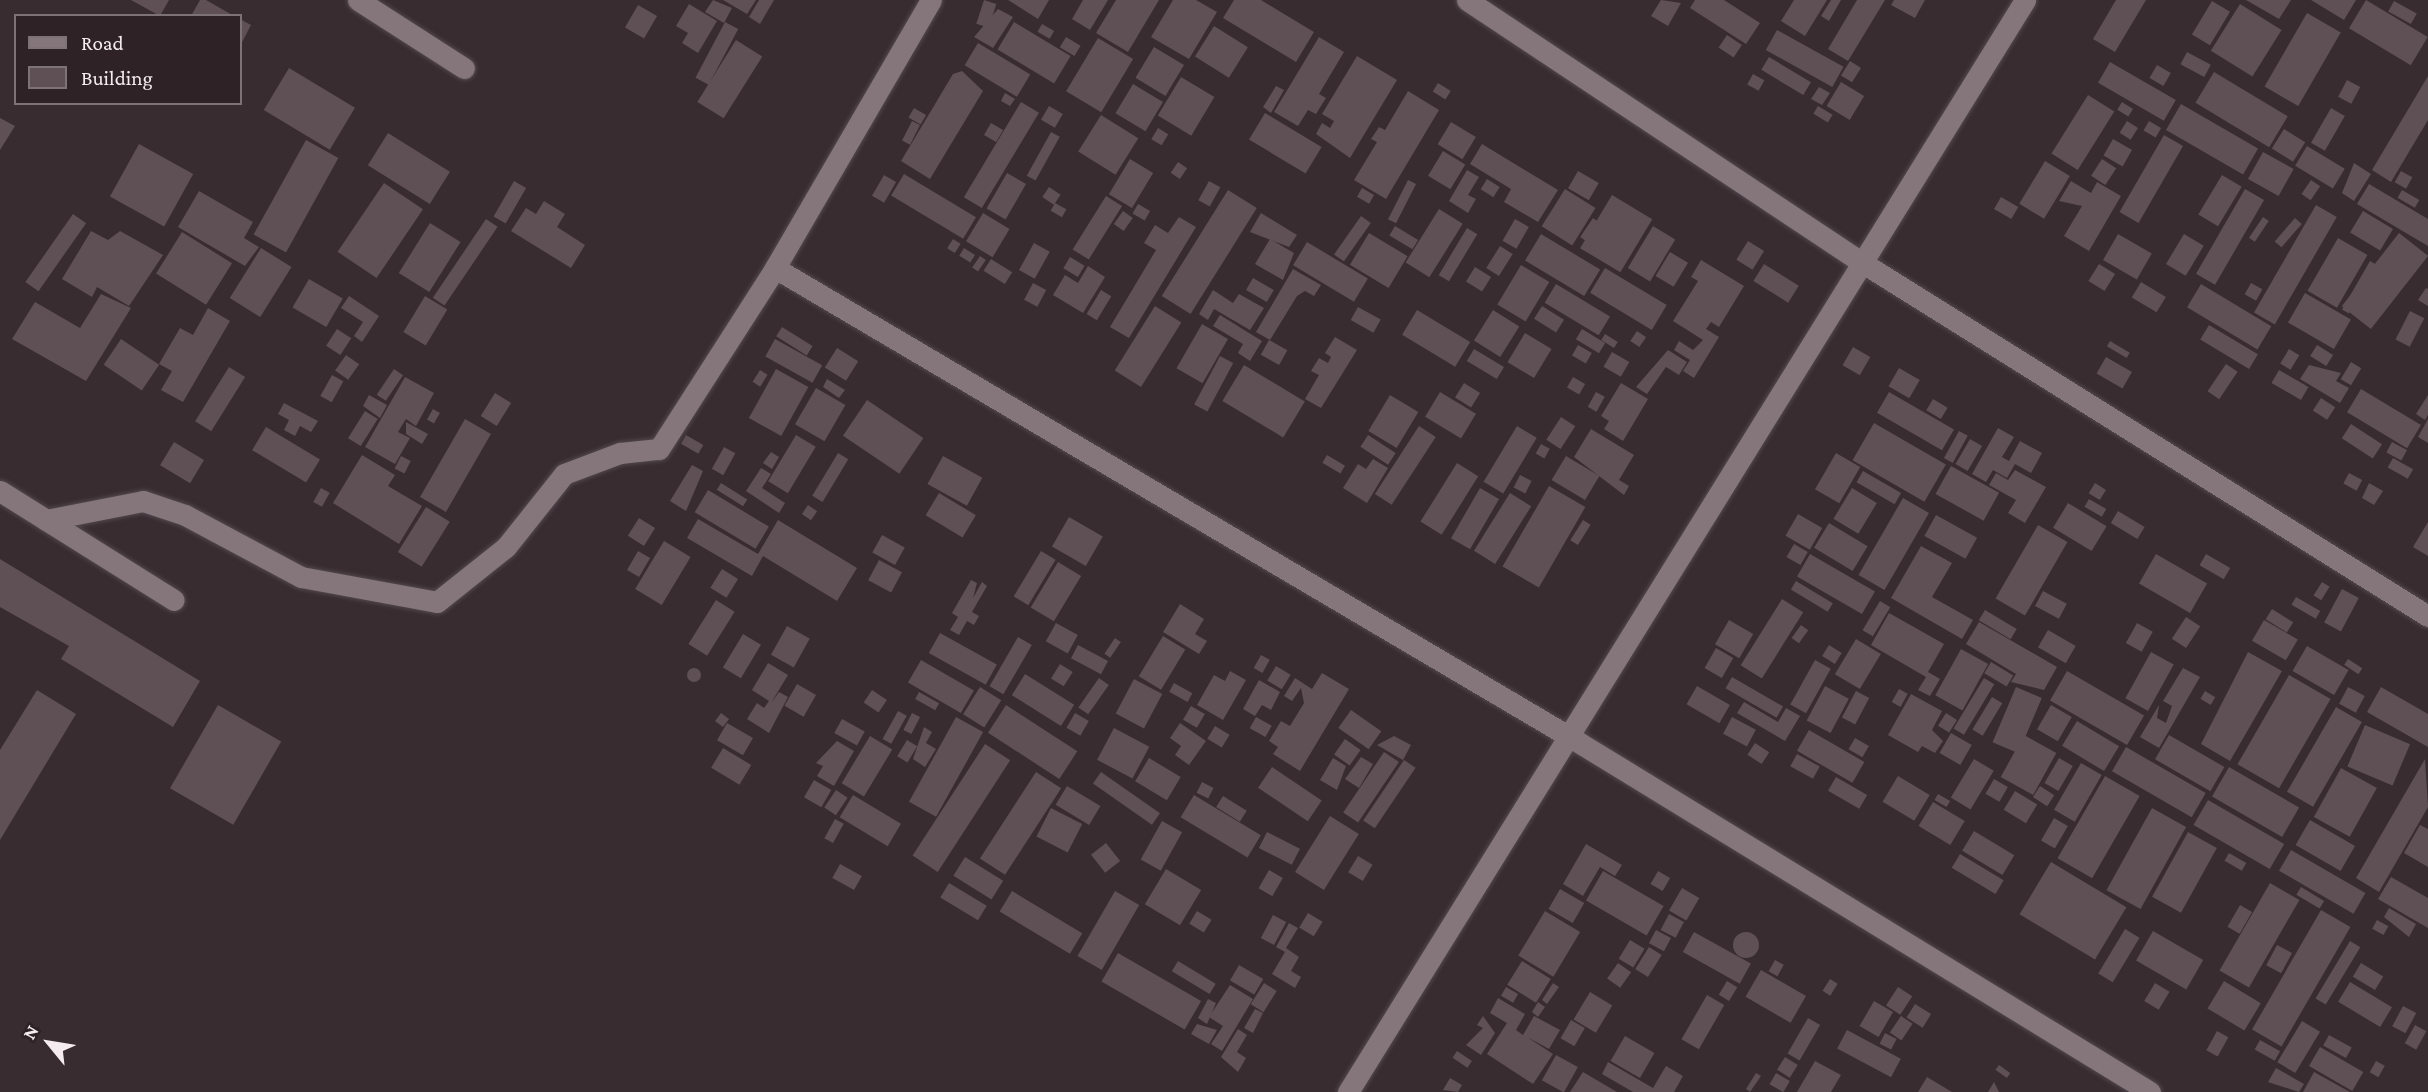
<!DOCTYPE html>
<style>
body{margin:0}
#map{position:relative;width:2428px;height:1092px;overflow:hidden;background:#382c31;font-family:"Crimson Pro",serif}
div>[style]{position:absolute}
[style*='--x']{left:calc(var(--x)*1px);top:calc(var(--y)*1px);width:calc(var(--w)*1px);rotate:calc(var(--a)*1deg)}
.building>*{inset:0;background:#5e5055;transform-origin:0 0}
.round{border-radius:50%}
.roads{filter:drop-shadow(0 0 2px #52484c) drop-shadow(0 0 2px #52484c)}
.minor>*{height:21px;margin:-10.5px;padding:0 10.5px;transform-origin:10.5px;border-radius:10.5px;background:#85767c}
span{translate:-50% -50%;white-space:nowrap;text-align:center;line-height:1.15;-webkit-text-stroke:7px #2e2227;paint-order:stroke}
.legend{position:absolute;left:14px;top:14px;width:228px;height:91px;box-sizing:border-box;background:#2e2227;border:2px solid #7d7377;margin:0;padding:9px 12px;list-style:none;font-size:21px;color:#f4ecef}
.legend li{display:flex;align-items:center;gap:14px;height:35px}
.legend b{width:35px;border:2px solid #7d7377}
.north{position:absolute;left:14px;top:1008px;width:70px;height:70px;-webkit-text-stroke:5px #2e2227;paint-order:stroke;rotate:300deg;font-size:19px;font-weight:700;line-height:28px;text-align:center;color:#f4ecef}
.north::after{content:'';display:block;margin:auto;width:24px;height:32px;background:#f4ecef;clip-path:polygon(50% 0,100% 100%,50% 72%,0 100%)}
</style>
<div id="map">
<div class="building">
<div style="clip-path:polygon(131px 0,169px 0,160px 16px)"></div>
<div style="clip-path:polygon(200px 0,206px 0,234px 16px,191px 16px)"></div>
<div style="clip-path:polygon(713px 0,732px 8px,724px 23px,705px 12px)"></div>
<div style="clip-path:polygon(723px 0,756px 0,747px 14px)"></div>
<div style="clip-path:polygon(759px 0,774px 0,760px 24px,749px 17px)"></div>
<div style="left:984px;top:0;width:13px;height:25px;rotate:18deg"></div>
<div style="clip-path:polygon(1008px 0,1049px 0,1038px 19px)"></div>
<div style="clip-path:polygon(1083px 0,1108px 0,1090px 30px,1072px 19px)"></div>
<div style="clip-path:polygon(1116px 0,1159px 0,1128px 52px,1096px 33px)"></div>
<div style="clip-path:polygon(1173px 0,1196px 0,1217px 12px,1189px 59px,1151px 37px)"></div>
<div style="clip-path:polygon(1234px 0,1261px 0,1314px 32px,1296px 62px,1223px 18px)"></div>
<div style="clip-path:polygon(1661px 0,1681px 3px,1668px 26px,1651px 16px)"></div>
<div style="clip-path:polygon(1695px 0,1724px 0,1760px 23px,1746px 44px,1690px 8px)"></div>
<div style="clip-path:polygon(1794px 0,1827px 0,1805px 36px,1781px 21px)"></div>
<div style="clip-path:polygon(1831px 0,1841px 0,1829px 21px,1821px 16px)"></div>
<div style="clip-path:polygon(1857px 0,1885px 0,1848px 61px,1828px 49px)"></div>
<div style="clip-path:polygon(1894px 0,1925px 0,1915px 18px,1891px 5px)"></div>
<div style="clip-path:polygon(2116px 0,2146px 0,2115px 52px,2093px 39px)"></div>
<div style="clip-path:polygon(2246px 0,2291px 0,2279px 19px)"></div>
<div style="clip-path:polygon(2311px 0,2356px 0,2344px 20px)"></div>
<div style="left:2366px;top:0;width:72px;height:33px;rotate:31deg"></div>
<div style="left:2212px;top:1px;width:21px;height:39px;rotate:31deg"></div>
<div style="left:2394px;top:1px;width:26px;height:12px;rotate:29deg"></div>
<div style="clip-path:polygon(689px 4px,717px 21px,698px 53px,682px 43px,688px 33px,676px 26px)"></div>
<div style="left:2240px;top:4px;width:49px;height:55px;rotate:32deg"></div>
<div style="left:638px;top:5px;width:22px;height:26px;rotate:30deg"></div>
<div style="clip-path:polygon(998px 9px,1013px 17px,993px 48px,974px 37px)"></div>
<div style="left:2307px;top:13px;width:39px;height:85px;rotate:30deg"></div>
<div style="clip-path:polygon(240px 19px,251px 25px,240px 46px)"></div>
<div style="left:725px;top:22px;width:15px;height:63px;rotate:28deg"></div>
<div style="left:1014px;top:22px;width:66px;height:32px;rotate:31deg"></div>
<div style="left:1042px;top:24px;width:14px;height:9px;rotate:30deg"></div>
<div style="left:1214px;top:26px;width:40px;height:36px;rotate:32deg"></div>
<div style="left:1777px;top:30px;width:76px;height:23px;rotate:29deg"></div>
<div style="left:1727px;top:35px;width:18px;height:15px;rotate:34deg"></div>
<div style="left:1066px;top:37px;width:17px;height:12px;rotate:31deg"></div>
<div style="clip-path:polygon(1319px 37px,1344px 52px,1319px 94px,1326px 98px,1316px 114px,1308px 110px,1298px 126px,1274px 112px)"></div>
<div style="left:1098px;top:38px;width:41px;height:62px;rotate:31deg"></div>
<div style="left:736px;top:40px;width:31px;height:73px;rotate:32deg"></div>
<div style="left:978px;top:43px;width:61px;height:26px;rotate:31deg"></div>
<div style="left:1154px;top:47px;width:35px;height:36px;rotate:31deg"></div>
<div style="left:2187px;top:52px;width:27px;height:14px;rotate:28deg"></div>
<div style="clip-path:polygon(1357px 56px,1397px 80px,1350px 158px,1316px 134px,1322px 123px,1330px 128px,1334px 121px,1322px 114px)"></div>
<div style="left:1769px;top:57px;width:49px;height:15px;rotate:31deg"></div>
<div style="left:1850px;top:61px;width:13px;height:17px;rotate:32deg"></div>
<div style="left:2110px;top:62px;width:76px;height:24px;rotate:30deg"></div>
<div style="left:2157px;top:65px;width:16px;height:15px;rotate:30deg"></div>
<div style="left:289px;top:68px;width:77px;height:49px;rotate:31deg"></div>
<div style="clip-path:polygon(962px 71px,983px 91px,930px 179px,901px 161px,953px 74px)"></div>
<div style="left:2214px;top:72px;width:86px;height:36px;rotate:31deg"></div>
<div style="left:1753px;top:74px;width:13px;height:12px;rotate:29deg"></div>
<div style="clip-path:polygon(2428px 76px,2428px 120px,2391px 182px,2372px 170px)"></div>
<div style="left:1181px;top:77px;width:39px;height:45px;rotate:31deg"></div>
<div style="left:2347px;top:80px;width:15px;height:19px;rotate:28deg"></div>
<div style="left:1841px;top:82px;width:27px;height:28px;rotate:31deg"></div>
<div style="left:1438px;top:83px;width:15px;height:10px;rotate:32deg"></div>
<div style="left:1133px;top:84px;width:35px;height:34px;rotate:31deg"></div>
<div style="clip-path:polygon(1276px 86px,1284px 90px,1271px 113px,1263px 107px)"></div>
<div style="clip-path:polygon(1819px 87px,1830px 93px,1822px 105px,1811px 99px)"></div>
<div style="clip-path:polygon(1408px 91px,1439px 110px,1386px 199px,1354px 180px,1377px 142px,1371px 139px,1379px 127px,1385px 130px)"></div>
<div style="clip-path:polygon(1005px 93px,1015px 99px,1010px 106px,1001px 101px)"></div>
<div style="left:2088px;top:95px;width:31px;height:69px;rotate:32deg"></div>
<div style="left:1021px;top:102px;width:21px;height:111px;rotate:31deg"></div>
<div style="left:2122px;top:102px;width:13px;height:9px;rotate:32deg"></div>
<div style="left:2181px;top:104px;width:89px;height:30px;rotate:30deg"></div>
<div style="left:1049px;top:106px;width:16px;height:16px;rotate:30deg"></div>
<div style="left:1818px;top:106px;width:17px;height:9px;rotate:31deg"></div>
<div style="left:914px;top:108px;width:14px;height:11px;rotate:30deg"></div>
<div style="left:2331px;top:108px;width:16px;height:40px;rotate:30deg"></div>
<div style="left:1265px;top:113px;width:66px;height:31px;rotate:31deg"></div>
<div style="left:1101px;top:115px;width:44px;height:43px;rotate:32deg"></div>
<div style="clip-path:polygon(0 118px,15px 126px,0 150px)"></div>
<div style="left:912px;top:121px;width:9px;height:22px;rotate:27deg"></div>
<div style="left:2127px;top:121px;width:13px;height:14px;rotate:32deg"></div>
<div style="left:2149px;top:121px;width:14px;height:11px;rotate:30deg"></div>
<div style="left:1451px;top:122px;width:29px;height:26px;rotate:31deg"></div>
<div style="left:991px;top:123px;width:14px;height:14px;rotate:30deg"></div>
<div style="left:1158px;top:128px;width:12px;height:13px;rotate:31deg"></div>
<div style="left:2284px;top:129px;width:25px;height:23px;rotate:32deg"></div>
<div style="left:1051px;top:132px;width:10px;height:50px;rotate:29deg"></div>
<div style="left:388px;top:133px;width:73px;height:38px;rotate:32deg"></div>
<div style="left:2164px;top:135px;width:22px;height:89px;rotate:30deg"></div>
<div style="left:2113px;top:139px;width:22px;height:19px;rotate:30deg"></div>
<div style="left:306px;top:140px;width:37px;height:108px;rotate:29deg"></div>
<div style="left:139px;top:144px;width:62px;height:60px;rotate:29deg"></div>
<div style="clip-path:polygon(1482px 144px,1558px 190px,1538px 222px,1504px 202px,1511px 189px,1470px 164px)"></div>
<div style="left:2307px;top:146px;width:44px;height:23px;rotate:31deg"></div>
<div style="left:1443px;top:151px;width:26px;height:29px;rotate:31deg"></div>
<div style="left:2263px;top:152px;width:35px;height:31px;rotate:29deg"></div>
<div style="left:1130px;top:159px;width:27px;height:41px;rotate:31deg"></div>
<div style="left:2102px;top:159px;width:17px;height:20px;rotate:33deg"></div>
<div style="left:2045px;top:161px;width:29px;height:50px;rotate:31deg"></div>
<div style="left:1178px;top:162px;width:11px;height:13px;rotate:34deg"></div>
<div style="clip-path:polygon(2354px 163px,2371px 174px,2354px 201px,2342px 193px)"></div>
<div style="clip-path:polygon(1467px 170px,1479px 177px,1468px 195px,1476px 199px,1468px 213px,1449px 201px)"></div>
<div style="left:1578px;top:171px;width:24px;height:20px;rotate:30deg"></div>
<div style="left:2401px;top:171px;width:13px;height:13px;rotate:29deg"></div>
<div style="left:1007px;top:173px;width:22px;height:41px;rotate:30deg"></div>
<div style="left:904px;top:174px;width:84px;height:25px;rotate:31deg"></div>
<div style="left:884px;top:175px;width:14px;height:24px;rotate:30deg"></div>
<div style="left:2222px;top:175px;width:23px;height:46px;rotate:31deg"></div>
<div style="left:1487px;top:179px;width:15px;height:12px;rotate:32deg"></div>
<div style="left:1408px;top:180px;width:9px;height:44px;rotate:27deg"></div>
<div style="left:2311px;top:180px;width:11px;height:17px;rotate:34deg"></div>
<div style="left:514px;top:181px;width:14px;height:41px;rotate:30deg"></div>
<div style="left:1209px;top:181px;width:13px;height:22px;rotate:29deg"></div>
<div style="clip-path:polygon(2071px 181px,2091px 193px,2097px 182px,2121px 196px,2089px 251px,2064px 236px,2082px 206px,2059px 201px)"></div>
<div style="left:384px;top:183px;width:47px;height:83px;rotate:34deg"></div>
<div style="clip-path:polygon(2369px 184px,2428px 219px,2428px 246px,2357px 204px)"></div>
<div style="left:1049px;top:187px;width:14px;height:12px;rotate:34deg"></div>
<div style="left:1362px;top:188px;width:14px;height:10px;rotate:30deg"></div>
<div style="left:1565px;top:189px;width:36px;height:44px;rotate:32deg"></div>
<div style="left:2245px;top:189px;width:22px;height:98px;rotate:30deg"></div>
<div style="left:1228px;top:190px;width:34px;height:125px;rotate:32deg"></div>
<div style="left:2402px;top:190px;width:20px;height:9px;rotate:30deg"></div>
<div style="clip-path:polygon(199px 191px,253px 222px,244px 238px,259px 247px,245px 266px,178px 227px)"></div>
<div style="left:1612px;top:195px;width:47px;height:62px;rotate:31deg"></div>
<div style="left:1106px;top:196px;width:19px;height:63px;rotate:32deg"></div>
<div style="left:2001px;top:197px;width:20px;height:14px;rotate:30deg"></div>
<div style="clip-path:polygon(544px 201px,565px 214px,557px 227px,585px 245px,571px 268px,511px 231px,526px 208px,536px 214px)"></div>
<div style="left:1055px;top:203px;width:13px;height:9px;rotate:29deg"></div>
<div style="left:1138px;top:204px;width:14px;height:11px;rotate:30deg"></div>
<div style="left:2316px;top:205px;width:24px;height:124px;rotate:30deg"></div>
<div style="left:1439px;top:209px;width:28px;height:63px;rotate:32deg"></div>
<div style="left:1123px;top:211px;width:12px;height:16px;rotate:35deg"></div>
<div style="left:2363px;top:211px;width:35px;height:25px;rotate:31deg"></div>
<div style="left:983px;top:213px;width:31px;height:33px;rotate:31deg"></div>
<div style="clip-path:polygon(1261px 213px,1297px 235px,1289px 247px,1250px 232px)"></div>
<div style="left:73px;top:214px;width:16px;height:83px;rotate:35deg"></div>
<div style="left:1361px;top:216px;width:12px;height:47px;rotate:35deg"></div>
<div style="clip-path:polygon(1179px 217px,1196px 227px,1129px 338px,1110px 327px,1156px 250px,1144px 243px,1155px 225px,1168px 233px)"></div>
<div style="left:2263px;top:217px;width:7px;height:25px;rotate:34deg"></div>
<div style="left:1593px;top:218px;width:7px;height:23px;rotate:34deg"></div>
<div style="left:2295px;top:218px;width:9px;height:31px;rotate:41deg"></div>
<div style="left:486px;top:219px;width:14px;height:95px;rotate:34deg"></div>
<div style="left:1515px;top:219px;width:16px;height:25px;rotate:30deg"></div>
<div style="left:430px;top:223px;width:36px;height:59px;rotate:32deg"></div>
<div style="left:1395px;top:226px;width:27px;height:11px;rotate:31deg"></div>
<div style="left:1653px;top:226px;width:26px;height:49px;rotate:31deg"></div>
<div style="left:1467px;top:228px;width:12px;height:55px;rotate:31deg"></div>
<div style="clip-path:polygon(91px 231px,108px 240px,120px 231px,163px 255px,129px 306px,97px 287px,92px 297px,62px 279px)"></div>
<div style="left:182px;top:232px;width:59px;height:49px;rotate:32deg"></div>
<div style="left:1369px;top:233px;width:45px;height:37px;rotate:31deg"></div>
<div style="left:2399px;top:233px;width:37px;height:93px;rotate:38deg"></div>
<div style="left:1541px;top:234px;width:69px;height:31px;rotate:31deg"></div>
<div style="left:2118px;top:234px;width:39px;height:30px;rotate:30deg"></div>
<div style="left:2184px;top:234px;width:23px;height:35px;rotate:31deg"></div>
<div style="left:2338px;top:238px;width:34px;height:61px;rotate:30deg"></div>
<div style="left:953px;top:239px;width:9px;height:11px;rotate:32deg"></div>
<div style="clip-path:polygon(1270px 239px,1294px 253px,1283px 280px,1255px 264px)"></div>
<div style="left:1748px;top:241px;width:19px;height:22px;rotate:32deg"></div>
<div style="left:1307px;top:242px;width:71px;height:27px;rotate:31deg"></div>
<div style="left:1034px;top:243px;width:18px;height:31px;rotate:29deg"></div>
<div style="left:1500px;top:246px;width:15px;height:26px;rotate:32deg"></div>
<div style="left:261px;top:248px;width:36px;height:59px;rotate:32deg"></div>
<div style="left:964px;top:248px;width:13px;height:9px;rotate:32deg"></div>
<div style="left:1670px;top:252px;width:21px;height:28px;rotate:31deg"></div>
<div style="left:980px;top:256px;width:7px;height:14px;rotate:34deg"></div>
<div style="left:1070px;top:257px;width:17px;height:13px;rotate:31deg"></div>
<div style="left:991px;top:259px;width:25px;height:14px;rotate:32deg"></div>
<div style="clip-path:polygon(1701px 260px,1744px 286px,1719px 327px,1711px 322px,1706px 329px,1719px 337px,1694px 378px,1683px 371px,1690px 360px,1674px 350px,1679px 341px,1693px 350px,1703px 340px,1673px 321px,1698px 281px,1691px 277px)"></div>
<div style="left:2370px;top:261px;width:8px;height:56px;rotate:30deg"></div>
<div style="left:1764px;top:264px;width:41px;height:20px;rotate:32deg"></div>
<div style="left:2099px;top:264px;width:19px;height:20px;rotate:32deg"></div>
<div style="left:1521px;top:265px;width:33px;height:46px;rotate:31deg"></div>
<div style="clip-path:polygon(1088px 266px,1105px 277px,1083px 313px,1053px 295px,1065px 275px,1078px 283px)"></div>
<div style="left:1475px;top:267px;width:19px;height:17px;rotate:32deg"></div>
<div style="left:1605px;top:268px;width:72px;height:29px;rotate:31deg"></div>
<div style="clip-path:polygon(1293px 269px,1321px 285px,1314px 296px,1305px 291px,1297px 296px,1270px 340px,1256px 332px)"></div>
<div style="left:1253px;top:278px;width:24px;height:14px;rotate:30deg"></div>
<div style="left:309px;top:279px;width:39px;height:33px;rotate:30deg"></div>
<div style="left:2141px;top:282px;width:29px;height:18px;rotate:31deg"></div>
<div style="left:1033px;top:283px;width:15px;height:19px;rotate:28deg"></div>
<div style="left:2251px;top:283px;width:13px;height:13px;rotate:29deg"></div>
<div style="left:1556px;top:284px;width:63px;height:22px;rotate:31deg"></div>
<div style="left:2201px;top:284px;width:82px;height:27px;rotate:31deg"></div>
<div style="clip-path:polygon(2426px 288px,2428px 289px,2428px 306px,2418px 300px)"></div>
<div style="left:1101px;top:290px;width:12px;height:28px;rotate:31deg"></div>
<div style="clip-path:polygon(1213px 290px,1233px 303px,1239px 294px,1264px 308px,1250px 330px,1214px 309px,1208px 320px,1199px 314px)"></div>
<div style="left:2305px;top:293px;width:53px;height:34px;rotate:30deg"></div>
<div style="clip-path:polygon(101px 294px,131px 308px,86px 381px,12px 339px,35px 302px,80px 328px)"></div>
<div style="clip-path:polygon(349px 296px,379px 316px,362px 342px,354px 336px,363px 322px,341px 308px)"></div>
<div style="left:425px;top:296px;width:26px;height:42px;rotate:31deg"></div>
<div style="left:1155px;top:306px;width:31px;height:76px;rotate:32deg"></div>
<div style="left:1542px;top:306px;width:26px;height:15px;rotate:32deg"></div>
<div style="left:1358px;top:307px;width:26px;height:15px;rotate:29deg"></div>
<div style="clip-path:polygon(208px 308px,230px 321px,183px 402px,161px 390px,172px 371px,159px 364px,180px 328px,193px 335px)"></div>
<div style="left:1417px;top:310px;width:62px;height:29px;rotate:31deg"></div>
<div style="left:1493px;top:310px;width:31px;height:36px;rotate:32deg"></div>
<div style="left:2410px;top:311px;width:16px;height:32px;rotate:27deg"></div>
<div style="clip-path:polygon(1220px 315px,1262px 341px,1250px 361px,1238px 353px,1243px 344px,1213px 326px)"></div>
<div style="left:1202px;top:324px;width:30px;height:51px;rotate:30deg"></div>
<div style="left:2209px;top:325px;width:57px;height:17px;rotate:31deg"></div>
<div style="left:782px;top:327px;width:36px;height:11px;rotate:32deg"></div>
<div style="left:337px;top:329px;width:17px;height:20px;rotate:33deg"></div>
<div style="left:1582px;top:329px;width:27px;height:12px;rotate:31deg"></div>
<div style="left:1637px;top:331px;width:11px;height:12px;rotate:34deg"></div>
<div style="left:1525px;top:333px;width:31px;height:34px;rotate:31deg"></div>
<div style="left:1605px;top:334px;width:15px;height:7px;rotate:32deg"></div>
<div style="clip-path:polygon(1335px 337px,1357px 350px,1321px 408px,1305px 399px,1319px 375px,1311px 371px,1319px 358px,1328px 363px,1331px 357px,1325px 353px)"></div>
<div style="left:121px;top:339px;width:46px;height:31px;rotate:34deg"></div>
<div style="left:775px;top:339px;width:54px;height:20px;rotate:29deg"></div>
<div style="left:1269px;top:340px;width:21px;height:17px;rotate:29deg"></div>
<div style="left:2110px;top:341px;width:23px;height:6px;rotate:31deg"></div>
<div style="left:1578px;top:345px;width:16px;height:12px;rotate:30deg"></div>
<div style="left:2317px;top:345px;width:19px;height:13px;rotate:32deg"></div>
<div style="left:1853px;top:347px;width:20px;height:21px;rotate:30deg"></div>
<div style="left:837px;top:348px;width:25px;height:23px;rotate:32deg"></div>
<div style="left:1474px;top:349px;width:35px;height:14px;rotate:31deg"></div>
<div style="left:2289px;top:349px;width:12px;height:17px;rotate:31deg"></div>
<div style="clip-path:polygon(1668px 350px,1687px 362px,1679px 375px,1666px 367px,1647px 394px,1636px 387px)"></div>
<div style="left:1612px;top:352px;width:20px;height:17px;rotate:30deg"></div>
<div style="left:346px;top:355px;width:16px;height:19px;rotate:35deg"></div>
<div style="left:1220px;top:356px;width:15px;height:55px;rotate:28deg"></div>
<div style="left:2106px;top:357px;width:30px;height:19px;rotate:30deg"></div>
<div style="left:2351px;top:362px;width:12px;height:20px;rotate:31deg"></div>
<div style="left:2226px;top:364px;width:14px;height:33px;rotate:34deg"></div>
<div style="left:1244px;top:365px;width:71px;height:42px;rotate:31deg"></div>
<div style="clip-path:polygon(2309px 365px,2341px 373px,2336px 381px,2349px 388px,2340px 403px,2300px 379px)"></div>
<div style="left:229px;top:367px;width:19px;height:64px;rotate:32deg"></div>
<div style="left:1899px;top:368px;width:24px;height:21px;rotate:30deg"></div>
<div style="left:394px;top:369px;width:11px;height:31px;rotate:34deg"></div>
<div style="left:776px;top:369px;width:37px;height:56px;rotate:29deg"></div>
<div style="left:760px;top:370px;width:9px;height:14px;rotate:32deg"></div>
<div style="left:2279px;top:370px;width:34px;height:15px;rotate:30deg"></div>
<div style="left:332px;top:375px;width:13px;height:24px;rotate:29deg"></div>
<div style="clip-path:polygon(405px 377px,434px 393px,416px 426px,406px 419px,398px 432px,410px 438px,395px 464px,365px 447px)"></div>
<div style="left:1573px;top:377px;width:14px;height:12px;rotate:30deg"></div>
<div style="clip-path:polygon(827px 379px,845px 390px,839px 398px,823px 387px)"></div>
<div style="left:1464px;top:383px;width:19px;height:17px;rotate:32deg"></div>
<div style="clip-path:polygon(1621px 383px,1648px 399px,1623px 441px,1604px 429px,1609px 421px,1601px 416px)"></div>
<div style="left:816px;top:388px;width:34px;height:42px;rotate:30deg"></div>
<div style="left:2361px;top:389px;width:70px;height:27px;rotate:31deg"></div>
<div style="left:1440px;top:392px;width:42px;height:29px;rotate:31deg"></div>
<div style="left:1596px;top:392px;width:10px;height:17px;rotate:29deg"></div>
<div style="left:1889px;top:392px;width:75px;height:24px;rotate:30deg"></div>
<div style="left:495px;top:393px;width:19px;height:27px;rotate:32deg"></div>
<div style="clip-path:polygon(369px 395px,387px 405px,380px 418px,363px 406px)"></div>
<div style="left:1390px;top:395px;width:33px;height:42px;rotate:31deg"></div>
<div style="clip-path:polygon(2428px 395px,2428px 415px,2425px 420px,2416px 414px)"></div>
<div style="left:2321px;top:398px;width:17px;height:15px;rotate:33deg"></div>
<div style="left:1933px;top:399px;width:17px;height:13px;rotate:31deg"></div>
<div style="left:867px;top:400px;width:68px;height:43px;rotate:34deg"></div>
<div style="clip-path:polygon(284px 403px,318px 421px,311px 432px,300px 426px,295px 436px,284px 430px,289px 420px,278px 414px)"></div>
<div style="left:433px;top:409px;width:8px;height:12px;rotate:30deg"></div>
<div style="left:365px;top:411px;width:15px;height:32px;rotate:32deg"></div>
<div style="left:1561px;top:417px;width:17px;height:27px;rotate:33deg"></div>
<div style="left:465px;top:419px;width:30px;height:90px;rotate:30deg"></div>
<div style="clip-path:polygon(2428px 419px,2428px 443px,2418px 437px)"></div>
<div style="clip-path:polygon(406px 422px,428px 434px,422px 444px,406px 434px)"></div>
<div style="left:1874px;top:423px;width:83px;height:43px;rotate:30deg"></div>
<div style="left:2351px;top:424px;width:37px;height:17px;rotate:33deg"></div>
<div style="left:1419px;top:426px;width:20px;height:81px;rotate:33deg"></div>
<div style="left:1517px;top:426px;width:23px;height:65px;rotate:31deg"></div>
<div style="left:266px;top:427px;width:63px;height:27px;rotate:31deg"></div>
<div style="clip-path:polygon(1998px 428px,2014px 437px,2002px 457px,2009px 461px,2020px 441px,2042px 453px,2031px 473px,2015px 464px,2007px 478px,1993px 470px,1986px 482px,1972px 474px)"></div>
<div style="clip-path:polygon(1591px 429px,1634px 455px,1619px 480px,1629px 486px,1624px 495px,1574px 457px)"></div>
<div style="left:1959px;top:431px;width:10px;height:31px;rotate:29deg"></div>
<div style="left:686px;top:435px;width:20px;height:10px;rotate:30deg"></div>
<div style="left:796px;top:435px;width:23px;height:54px;rotate:31deg"></div>
<div style="left:1368px;top:435px;width:33px;height:14px;rotate:33deg"></div>
<div style="left:1970px;top:439px;width:14px;height:29px;rotate:30deg"></div>
<div style="left:174px;top:442px;width:35px;height:27px;rotate:31deg"></div>
<div style="left:2392px;top:442px;width:17px;height:12px;rotate:28deg"></div>
<div style="left:1541px;top:444px;width:10px;height:11px;rotate:29deg"></div>
<div style="left:724px;top:447px;width:13px;height:25px;rotate:29deg"></div>
<div style="clip-path:polygon(771px 452px,779px 457px,772px 469px,763px 463px)"></div>
<div style="left:838px;top:453px;width:12px;height:50px;rotate:31deg"></div>
<div style="left:1836px;top:453px;width:28px;height:42px;rotate:30deg"></div>
<div style="clip-path:polygon(362px 455px,395px 475px,388px 486px,422px 506px,399px 544px,333px 503px)"></div>
<div style="left:1327px;top:455px;width:21px;height:9px;rotate:31deg"></div>
<div style="left:401px;top:456px;width:11px;height:14px;rotate:27deg"></div>
<div style="left:943px;top:456px;width:45px;height:32px;rotate:29deg"></div>
<div style="left:1566px;top:456px;width:39px;height:28px;rotate:31deg"></div>
<div style="left:2393px;top:458px;width:23px;height:11px;rotate:29deg"></div>
<div style="clip-path:polygon(1373px 459px,1388px 468px,1367px 503px,1343px 488px,1358px 464px,1366px 469px)"></div>
<div style="left:1457px;top:463px;width:25px;height:69px;rotate:32deg"></div>
<div style="clip-path:polygon(692px 465px,703px 471px,686px 511px,670px 501px)"></div>
<div style="left:1951px;top:466px;width:55px;height:32px;rotate:29deg"></div>
<div style="clip-path:polygon(761px 468px,771px 474px,762px 488px,785px 503px,779px 513px,746px 491px)"></div>
<div style="clip-path:polygon(2015px 470px,2046px 487px,2025px 523px,2008px 513px,2016px 500px,1989px 485px,1996px 473px,2008px 480px)"></div>
<div style="left:1863px;top:471px;width:44px;height:13px;rotate:30deg"></div>
<div style="left:2349px;top:473px;width:15px;height:12px;rotate:28deg"></div>
<div style="left:1520px;top:475px;width:13px;height:14px;rotate:27deg"></div>
<div style="left:721px;top:483px;width:31px;height:8px;rotate:32deg"></div>
<div style="left:2095px;top:483px;width:13px;height:12px;rotate:32deg"></div>
<div style="clip-path:polygon(2369px 483px,2383px 491px,2374px 505px,2362px 498px)"></div>
<div style="left:1549px;top:486px;width:42px;height:93px;rotate:30deg"></div>
<div style="left:321px;top:488px;width:10px;height:16px;rotate:29deg"></div>
<div style="left:1480px;top:488px;width:22px;height:58px;rotate:30deg"></div>
<div style="left:1852px;top:488px;width:29px;height:36px;rotate:31deg"></div>
<div style="left:708px;top:490px;width:71px;height:26px;rotate:31deg"></div>
<div style="left:939px;top:493px;width:43px;height:26px;rotate:31deg"></div>
<div style="left:1510px;top:493px;width:25px;height:68px;rotate:32deg"></div>
<div style="left:1903px;top:498px;width:30px;height:89px;rotate:30deg"></div>
<div style="left:2089px;top:499px;width:20px;height:9px;rotate:30deg"></div>
<div style="left:2068px;top:503px;width:45px;height:29px;rotate:31deg"></div>
<div style="left:808px;top:505px;width:11px;height:11px;rotate:34deg"></div>
<div style="left:426px;top:507px;width:28px;height:53px;rotate:32deg"></div>
<div style="left:2118px;top:511px;width:31px;height:14px;rotate:31deg"></div>
<div style="left:1798px;top:514px;width:28px;height:25px;rotate:30deg"></div>
<div style="left:1936px;top:515px;width:47px;height:24px;rotate:29deg"></div>
<div style="left:1069px;top:517px;width:39px;height:34px;rotate:30deg"></div>
<div style="left:639px;top:518px;width:19px;height:21px;rotate:32deg"></div>
<div style="clip-path:polygon(698px 519px,758px 554px,778px 520px,857px 568px,837px 601px,763px 556px,752px 576px,687px 538px)"></div>
<div style="left:1583px;top:520px;width:9px;height:24px;rotate:32deg"></div>
<div style="clip-path:polygon(2428px 522px,2428px 556px,2413px 547px)"></div>
<div style="left:1829px;top:523px;width:45px;height:29px;rotate:31deg"></div>
<div style="left:2038px;top:525px;width:34px;height:85px;rotate:30deg"></div>
<div style="left:882px;top:535px;width:26px;height:20px;rotate:29deg"></div>
<div style="left:664px;top:541px;width:31px;height:56px;rotate:31deg"></div>
<div style="left:1794px;top:544px;width:16px;height:15px;rotate:30deg"></div>
<div style="clip-path:polygon(1921px 546px,1952px 563px,1932px 597px,1973px 620px,1962px 639px,1891px 598px)"></div>
<div style="left:638px;top:551px;width:14px;height:22px;rotate:30deg"></div>
<div style="left:1041px;top:551px;width:17px;height:53px;rotate:31deg"></div>
<div style="left:1810px;top:554px;width:75px;height:26px;rotate:30deg"></div>
<div style="left:2156px;top:554px;width:59px;height:34px;rotate:30deg"></div>
<div style="left:2206px;top:554px;width:28px;height:13px;rotate:30deg"></div>
<div style="clip-path:polygon(0 559px,200px 681px,173px 727px,61px 659px,69px 646px,0 607px)"></div>
<div style="left:879px;top:560px;width:26px;height:23px;rotate:28deg"></div>
<div style="left:1058px;top:562px;width:27px;height:53px;rotate:31deg"></div>
<div style="left:722px;top:569px;width:19px;height:22px;rotate:32deg"></div>
<div style="clip-path:polygon(971px 580px,977px 583px,973px 598px,982px 582px,987px 586px,972px 612px,979px 616px,974px 625px,967px 621px,959px 635px,950px 630px,958px 617px,952px 613px)"></div>
<div style="left:1796px;top:581px;width:43px;height:10px;rotate:31deg"></div>
<div style="left:2322px;top:582px;width:9px;height:16px;rotate:32deg"></div>
<div style="left:2342px;top:589px;width:19px;height:38px;rotate:28deg"></div>
<div style="left:2043px;top:591px;width:27px;height:17px;rotate:28deg"></div>
<div style="left:2296px;top:597px;width:28px;height:9px;rotate:30deg"></div>
<div style="left:1782px;top:599px;width:25px;height:78px;rotate:32deg"></div>
<div style="left:716px;top:600px;width:22px;height:52px;rotate:32deg"></div>
<div style="left:1880px;top:601px;width:12px;height:34px;rotate:31deg"></div>
<div style="clip-path:polygon(1180px 604px,1204px 619px,1195px 634px,1207px 641px,1199px 654px,1163px 632px)"></div>
<div style="left:2272px;top:609px;width:25px;height:12px;rotate:32deg"></div>
<div style="left:1985px;top:610px;width:37px;height:12px;rotate:31deg"></div>
<div style="clip-path:polygon(1889px 613px,1944px 644px,1928px 672px,1940px 679px,1930px 696px,1918px 690px,1926px 677px,1871px 645px)"></div>
<div style="left:2186px;top:617px;width:17px;height:26px;rotate:33deg"></div>
<div style="left:1729px;top:620px;width:28px;height:28px;rotate:30deg"></div>
<div style="left:2264px;top:620px;width:39px;height:24px;rotate:30deg"></div>
<div style="clip-path:polygon(1979px 622px,2057px 667px,2044px 690px,2011px 682px,2016px 674px,1966px 644px)"></div>
<div style="left:1056px;top:623px;width:25px;height:21px;rotate:29deg"></div>
<div style="left:2137px;top:623px;width:18px;height:23px;rotate:29deg"></div>
<div style="left:1801px;top:625px;width:9px;height:16px;rotate:36deg"></div>
<div style="left:787px;top:626px;width:26px;height:33px;rotate:29deg"></div>
<div style="left:2048px;top:630px;width:32px;height:20px;rotate:30deg"></div>
<div style="left:940px;top:633px;width:65px;height:23px;rotate:29deg"></div>
<div style="left:743px;top:634px;width:21px;height:39px;rotate:31deg"></div>
<div style="left:1163px;top:636px;width:26px;height:47px;rotate:31deg"></div>
<div style="left:1018px;top:637px;width:16px;height:57px;rotate:30deg"></div>
<div style="left:1115px;top:638px;width:7px;height:19px;rotate:34deg"></div>
<div style="left:1856px;top:639px;width:29px;height:41px;rotate:31deg"></div>
<div style="left:1078px;top:645px;width:34px;height:15px;rotate:28deg"></div>
<div style="left:1829px;top:645px;width:15px;height:13px;rotate:32deg"></div>
<div style="left:2307px;top:646px;width:48px;height:29px;rotate:30deg"></div>
<div style="left:1716px;top:648px;width:20px;height:23px;rotate:30deg"></div>
<div style="left:1961px;top:649px;width:31px;height:53px;rotate:29deg"></div>
<div style="left:2151px;top:652px;width:26px;height:53px;rotate:29deg"></div>
<div style="clip-path:polygon(2248px 652px,2282px 671px,2230px 761px,2201px 744px)"></div>
<div style="left:1261px;top:655px;width:10px;height:15px;rotate:29deg"></div>
<div style="left:2348px;top:659px;width:17px;height:7px;rotate:33deg"></div>
<div style="left:921px;top:660px;width:61px;height:26px;rotate:30deg"></div>
<div style="left:1815px;top:660px;width:18px;height:51px;rotate:29deg"></div>
<div style="left:1991px;top:662px;width:26px;height:13px;rotate:31deg"></div>
<div style="clip-path:polygon(768px 663px,788px 675px,771px 703px,779px 692px,788px 697px,769px 733px,747px 719px,757px 703px,764px 708px,769px 701px,752px 690px)"></div>
<div style="left:1060px;top:664px;width:15px;height:17px;rotate:32deg"></div>
<div style="left:1276px;top:666px;width:17px;height:17px;rotate:31deg"></div>
<div style="clip-path:polygon(2183px 668px,2200px 677px,2159px 748px,2140px 737px,2159px 705px,2157px 718px,2166px 723px,2172px 706px,2163px 701px)"></div>
<div class="round" style="left:687px;top:668px;width:14px;height:14px"></div>
<div style="clip-path:polygon(1230px 671px,1246px 680px,1223px 720px,1197px 705px,1214px 675px,1225px 681px)"></div>
<div style="left:2067px;top:671px;width:89px;height:34px;rotate:30deg"></div>
<div style="clip-path:polygon(1322px 673px,1349px 689px,1300px 771px,1273px 754px,1278px 747px,1269px 741px,1281px 721px,1290px 726px,1304px 703px,1301px 688px,1292px 701px,1284px 696px,1295px 678px,1312px 689px)"></div>
<div style="left:1025px;top:674px;width:58px;height:25px;rotate:32deg"></div>
<div style="left:2289px;top:675px;width:48px;height:103px;rotate:30deg"></div>
<div style="left:1732px;top:677px;width:59px;height:13px;rotate:30deg"></div>
<div style="left:1099px;top:678px;width:12px;height:36px;rotate:35deg"></div>
<div style="left:1984px;top:678px;width:12px;height:59px;rotate:31deg"></div>
<div style="left:1134px;top:679px;width:32px;height:39px;rotate:28deg"></div>
<div style="clip-path:polygon(1259px 680px,1280px 692px,1271px 710px,1262px 705px,1255px 716px,1243px 709px)"></div>
<div style="left:1174px;top:683px;width:21px;height:10px;rotate:29deg"></div>
<div style="left:797px;top:684px;width:22px;height:25px;rotate:30deg"></div>
<div style="left:1697px;top:686px;width:38px;height:21px;rotate:30deg"></div>
<div style="left:1825px;top:686px;width:27px;height:39px;rotate:28deg"></div>
<div style="left:980px;top:687px;width:25px;height:32px;rotate:32deg"></div>
<div style="left:2016px;top:687px;width:28px;height:60px;rotate:23deg"></div>
<div style="left:2348px;top:687px;width:19px;height:19px;rotate:28deg"></div>
<div style="clip-path:polygon(2381px 687px,2428px 714px,2428px 747px,2367px 712px)"></div>
<div style="left:1899px;top:689px;width:10px;height:15px;rotate:29deg"></div>
<div style="clip-path:polygon(37px 690px,76px 714px,0 840px,0 750px)"></div>
<div style="left:872px;top:690px;width:18px;height:15px;rotate:34deg"></div>
<div style="left:1856px;top:691px;width:15px;height:30px;rotate:28deg"></div>
<div style="left:2205px;top:691px;width:12px;height:9px;rotate:31deg"></div>
<div style="left:919px;top:692px;width:23px;height:8px;rotate:29deg"></div>
<div style="clip-path:polygon(1911px 694px,1942px 711px,1932px 730px,1943px 741px,1935px 753px,1922px 746px,1918px 752px,1888px 735px)"></div>
<div style="left:1992px;top:697px;width:12px;height:38px;rotate:31deg"></div>
<div style="clip-path:polygon(1744px 702px,1778px 722px,1786px 708px,1800px 716px,1785px 741px,1737px 713px)"></div>
<div style="left:218px;top:705px;width:73px;height:96px;rotate:30deg"></div>
<div style="left:1006px;top:705px;width:85px;height:33px;rotate:33deg"></div>
<div style="left:2051px;top:705px;width:24px;height:28px;rotate:30deg"></div>
<div style="left:1191px;top:706px;width:16px;height:16px;rotate:30deg"></div>
<div style="left:2336px;top:707px;width:30px;height:98px;rotate:30deg"></div>
<div style="left:1351px;top:710px;width:37px;height:22px;rotate:35deg"></div>
<div style="left:898px;top:711px;width:10px;height:32px;rotate:29deg"></div>
<div style="left:721px;top:713px;width:10px;height:10px;rotate:37deg"></div>
<div style="left:912px;top:713px;width:9px;height:19px;rotate:27deg"></div>
<div style="left:1075px;top:713px;width:16px;height:17px;rotate:30deg"></div>
<div style="left:1946px;top:713px;width:13px;height:15px;rotate:32deg"></div>
<div style="left:956px;top:717px;width:31px;height:97px;rotate:29deg"></div>
<div style="left:1256px;top:717px;width:18px;height:13px;rotate:29deg"></div>
<div style="left:1732px;top:717px;width:27px;height:19px;rotate:28deg"></div>
<div style="left:842px;top:719px;width:26px;height:16px;rotate:29deg"></div>
<div style="left:2077px;top:721px;width:49px;height:29px;rotate:31deg"></div>
<div style="left:727px;top:723px;width:30px;height:20px;rotate:30deg"></div>
<div style="clip-path:polygon(1180px 723px,1206px 741px,1189px 765px,1175px 755px,1181px 746px,1170px 738px)"></div>
<div style="left:2365px;top:725px;width:49px;height:45px;rotate:23deg"></div>
<div style="left:1215px;top:726px;width:17px;height:15px;rotate:31deg"></div>
<div style="clip-path:polygon(924px 727px,932px 732px,926px 743px,936px 749px,925px 767px,913px 759px)"></div>
<div style="left:1114px;top:728px;width:40px;height:36px;rotate:28deg"></div>
<div style="left:1809px;top:730px;width:64px;height:24px;rotate:30deg"></div>
<div style="left:1951px;top:733px;width:24px;height:23px;rotate:30deg"></div>
<div style="left:2024px;top:735px;width:37px;height:48px;rotate:29deg"></div>
<div style="left:2169px;top:735px;width:64px;height:28px;rotate:30deg"></div>
<div style="left:870px;top:736px;width:26px;height:55px;rotate:31deg"></div>
<div style="clip-path:polygon(1394px 736px,1411px 745px,1403px 760px,1377px 745px)"></div>
<div style="left:1855px;top:738px;width:16px;height:13px;rotate:30deg"></div>
<div style="left:1345px;top:739px;width:19px;height:19px;rotate:35deg"></div>
<div style="left:907px;top:740px;width:12px;height:19px;rotate:31deg"></div>
<div style="clip-path:polygon(837px 741px,854px 751px,834px 786px,817px 776px,823px 766px,816px 763px)"></div>
<div style="left:1755px;top:743px;width:17px;height:14px;rotate:33deg"></div>
<div style="left:985px;top:744px;width:30px;height:133px;rotate:33deg"></div>
<div style="left:2126px;top:747px;width:92px;height:28px;rotate:30deg"></div>
<div style="left:723px;top:748px;width:33px;height:23px;rotate:31deg"></div>
<div style="left:1384px;top:752px;width:18px;height:73px;rotate:34deg"></div>
<div style="left:1797px;top:754px;width:26px;height:14px;rotate:29deg"></div>
<div style="clip-path:polygon(1361px 757px,1373px 764px,1359px 788px,1345px 779px)"></div>
<div style="left:1149px;top:758px;width:37px;height:27px;rotate:31deg"></div>
<div style="clip-path:polygon(1333px 758px,1346px 766px,1337px 790px,1320px 780px)"></div>
<div style="left:2059px;top:758px;width:16px;height:29px;rotate:30deg"></div>
<div style="left:1974px;top:759px;width:23px;height:45px;rotate:31deg"></div>
<div style="clip-path:polygon(2425px 759px,2428px 807px,2379px 892px,2356px 878px)"></div>
<div style="left:1404px;top:760px;width:14px;height:73px;rotate:34deg"></div>
<div style="left:2081px;top:763px;width:24px;height:54px;rotate:30deg"></div>
<div style="left:1272px;top:767px;width:60px;height:25px;rotate:34deg"></div>
<div style="left:2229px;top:767px;width:81px;height:34px;rotate:30deg"></div>
<div style="left:2341px;top:768px;width:41px;height:56px;rotate:29deg"></div>
<div style="left:1036px;top:772px;width:30px;height:103px;rotate:33deg"></div>
<div style="left:1101px;top:772px;width:72px;height:14px;rotate:35deg"></div>
<div style="left:1898px;top:776px;width:37px;height:30px;rotate:31deg"></div>
<div style="left:2105px;top:776px;width:40px;height:95px;rotate:30deg"></div>
<div style="left:1836px;top:777px;width:36px;height:16px;rotate:30deg"></div>
<div style="left:1994px;top:779px;width:16px;height:17px;rotate:30deg"></div>
<div style="left:814px;top:780px;width:20px;height:20px;rotate:30deg"></div>
<div style="left:1202px;top:782px;width:13px;height:12px;rotate:27deg"></div>
<div style="left:1067px;top:786px;width:39px;height:22px;rotate:31deg"></div>
<div style="left:2040px;top:786px;width:17px;height:13px;rotate:33deg"></div>
<div style="left:836px;top:790px;width:14px;height:21px;rotate:34deg"></div>
<div style="left:2015px;top:791px;width:26px;height:22px;rotate:31deg"></div>
<div style="left:1938px;top:794px;width:14px;height:7px;rotate:30deg"></div>
<div style="left:853px;top:795px;width:56px;height:26px;rotate:31deg"></div>
<div style="left:1194px;top:795px;width:78px;height:26px;rotate:31deg"></div>
<div style="left:1223px;top:796px;width:28px;height:13px;rotate:32deg"></div>
<div style="left:2208px;top:800px;width:88px;height:29px;rotate:30deg"></div>
<div style="left:1933px;top:802px;width:37px;height:28px;rotate:31deg"></div>
<div style="left:1051px;top:808px;width:35px;height:32px;rotate:27deg"></div>
<div style="left:2152px;top:808px;width:39px;height:94px;rotate:29deg"></div>
<div style="left:1330px;top:816px;width:34px;height:66px;rotate:32deg"></div>
<div style="left:2054px;top:818px;width:16px;height:26px;rotate:30deg"></div>
<div style="left:835px;top:819px;width:10px;height:22px;rotate:29deg"></div>
<div style="left:2310px;top:820px;width:52px;height:29px;rotate:30deg"></div>
<div style="left:1162px;top:821px;width:23px;height:44px;rotate:29deg"></div>
<div style="clip-path:polygon(2420px 825px,2428px 829px,2428px 867px,2404px 853px)"></div>
<div style="left:1974px;top:831px;width:47px;height:23px;rotate:31deg"></div>
<div style="left:1267px;top:832px;width:37px;height:18px;rotate:27deg"></div>
<div style="left:2188px;top:832px;width:33px;height:74px;rotate:29deg"></div>
<div style="left:1106px;top:843px;width:23px;height:19px;rotate:52deg"></div>
<div style="clip-path:polygon(1586px 844px,1622px 865px,1615px 876px,1600px 867px,1583px 896px,1563px 884px)"></div>
<div style="left:2291px;top:850px;width:86px;height:24px;rotate:30deg"></div>
<div style="left:2229px;top:853px;width:20px;height:9px;rotate:30deg"></div>
<div style="left:1960px;top:854px;width:51px;height:16px;rotate:31deg"></div>
<div style="left:1358px;top:856px;width:17px;height:19px;rotate:31deg"></div>
<div style="left:965px;top:857px;width:45px;height:22px;rotate:32deg"></div>
<div style="left:2051px;top:862px;width:88px;height:61px;rotate:31deg"></div>
<div style="left:840px;top:864px;width:25px;height:16px;rotate:29deg"></div>
<div style="left:1166px;top:869px;width:41px;height:41px;rotate:31deg"></div>
<div style="left:1269px;top:870px;width:16px;height:21px;rotate:30deg"></div>
<div style="left:1603px;top:871px;width:70px;height:34px;rotate:30deg"></div>
<div style="left:1658px;top:871px;width:14px;height:15px;rotate:30deg"></div>
<div style="clip-path:polygon(2391px 877px,2428px 898px,2428px 928px,2378px 899px)"></div>
<div style="left:949px;top:883px;width:44px;height:17px;rotate:31deg"></div>
<div style="left:2270px;top:883px;width:34px;height:101px;rotate:30deg"></div>
<div style="left:2301px;top:887px;width:27px;height:9px;rotate:31deg"></div>
<div style="left:1682px;top:888px;width:20px;height:26px;rotate:30deg"></div>
<div style="left:1560px;top:889px;width:28px;height:23px;rotate:30deg"></div>
<div style="left:1012px;top:891px;width:82px;height:24px;rotate:31deg"></div>
<div style="left:1115px;top:891px;width:28px;height:75px;rotate:30deg"></div>
<div style="left:2240px;top:905px;width:14px;height:25px;rotate:30deg"></div>
<div style="clip-path:polygon(2389px 908px,2416px 924px,2409px 937px,2384px 917px)"></div>
<div style="left:2321px;top:910px;width:34px;height:138px;rotate:30deg"></div>
<div style="left:1197px;top:911px;width:17px;height:15px;rotate:31deg"></div>
<div style="left:1545px;top:911px;width:41px;height:52px;rotate:31deg"></div>
<div style="left:1308px;top:913px;width:17px;height:17px;rotate:31deg"></div>
<div style="left:1669px;top:914px;width:17px;height:18px;rotate:28deg"></div>
<div style="left:1273px;top:915px;width:15px;height:26px;rotate:28deg"></div>
<div style="left:2377px;top:920px;width:13px;height:10px;rotate:29deg"></div>
<div style="clip-path:polygon(1289px 923px,1298px 928px,1286px 948px,1299px 957px,1291px 971px,1301px 977px,1295px 988px,1272px 974px,1285px 952px,1276px 947px)"></div>
<div style="left:2125px;top:929px;width:17px;height:52px;rotate:31deg"></div>
<div style="left:1656px;top:930px;width:17px;height:15px;rotate:28deg"></div>
<div style="left:2153px;top:931px;width:58px;height:34px;rotate:30deg"></div>
<div class="round" style="left:1733px;top:932px;width:26px;height:26px"></div>
<div style="left:1694px;top:932px;width:65px;height:23px;rotate:29deg"></div>
<div style="left:1630px;top:940px;width:17px;height:22px;rotate:31deg"></div>
<div style="left:2350px;top:941px;width:12px;height:67px;rotate:31deg"></div>
<div style="left:2277px;top:945px;width:17px;height:23px;rotate:28deg"></div>
<div style="left:1649px;top:947px;width:15px;height:26px;rotate:32deg"></div>
<div style="left:1118px;top:953px;width:96px;height:33px;rotate:30deg"></div>
<div style="left:1775px;top:960px;width:10px;height:13px;rotate:29deg"></div>
<div style="left:1178px;top:961px;width:44px;height:12px;rotate:31deg"></div>
<div style="left:1522px;top:961px;width:34px;height:28px;rotate:32deg"></div>
<div style="left:1618px;top:963px;width:16px;height:19px;rotate:35deg"></div>
<div style="left:2361px;top:963px;width:26px;height:16px;rotate:31deg"></div>
<div style="left:1239px;top:965px;width:28px;height:18px;rotate:30deg"></div>
<div style="left:1761px;top:970px;width:52px;height:31px;rotate:30deg"></div>
<div style="left:1830px;top:979px;width:9px;height:14px;rotate:32deg"></div>
<div style="left:1727px;top:981px;width:12px;height:16px;rotate:31deg"></div>
<div style="left:2224px;top:981px;width:43px;height:32px;rotate:31deg"></div>
<div style="left:2350px;top:982px;width:49px;height:23px;rotate:31deg"></div>
<div style="left:1264px;top:983px;width:15px;height:25px;rotate:32deg"></div>
<div style="clip-path:polygon(1553px 983px,1559px 987px,1547px 1004px,1542px 1000px)"></div>
<div style="left:2155px;top:983px;width:17px;height:21px;rotate:31deg"></div>
<div style="clip-path:polygon(1230px 985px,1253px 999px,1222px 1051px,1211px 1044px,1223px 1026px,1209px 1017px)"></div>
<div style="left:1506px;top:987px;width:14px;height:10px;rotate:30deg"></div>
<div style="left:1898px;top:987px;width:17px;height:22px;rotate:33deg"></div>
<div style="left:1590px;top:992px;width:26px;height:32px;rotate:31deg"></div>
<div style="left:1707px;top:995px;width:20px;height:51px;rotate:30deg"></div>
<div style="clip-path:polygon(1498px 998px,1525px 1014px,1516px 1030px,1523px 1035px,1534px 1016px,1560px 1030px,1549px 1049px,1527px 1037px,1553px 1054px,1533px 1084px,1487px 1054px,1507px 1023px,1490px 1013px)"></div>
<div style="clip-path:polygon(1208px 999px,1216px 1003px,1207px 1024px,1198px 1018px)"></div>
<div style="left:1874px;top:1001px;width:22px;height:29px;rotate:30deg"></div>
<div style="clip-path:polygon(1538px 1002px,1545px 1007px,1538px 1017px,1532px 1012px)"></div>
<div style="left:1915px;top:1004px;width:19px;height:16px;rotate:32deg"></div>
<div style="left:2403px;top:1006px;width:15px;height:23px;rotate:28deg"></div>
<div style="clip-path:polygon(1255px 1009px,1263px 1013px,1253px 1033px,1244px 1028px)"></div>
<div style="clip-path:polygon(1483px 1016px,1495px 1033px,1481px 1055px,1466px 1045px,1483px 1028px,1477px 1025px)"></div>
<div style="left:1901px;top:1016px;width:14px;height:20px;rotate:34deg"></div>
<div style="left:1808px;top:1018px;width:14px;height:41px;rotate:30deg"></div>
<div style="left:1571px;top:1020px;width:16px;height:21px;rotate:30deg"></div>
<div style="left:2302px;top:1021px;width:21px;height:48px;rotate:31deg"></div>
<div style="clip-path:polygon(1197px 1024px,1217px 1030px,1209px 1044px,1191px 1034px)"></div>
<div style="left:2415px;top:1025px;width:13px;height:21px;rotate:29deg"></div>
<div style="clip-path:polygon(1238px 1029px,1247px 1035px,1237px 1052px,1246px 1058px,1238px 1072px,1221px 1057px)"></div>
<div style="left:1847px;top:1030px;width:61px;height:21px;rotate:28deg"></div>
<div style="left:2217px;top:1031px;width:13px;height:22px;rotate:29deg"></div>
<div style="left:1885px;top:1033px;width:13px;height:12px;rotate:27deg"></div>
<div style="left:2329px;top:1035px;width:26px;height:12px;rotate:29deg"></div>
<div style="left:1625px;top:1036px;width:34px;height:29px;rotate:30deg"></div>
<div style="left:2260px;top:1040px;width:23px;height:11px;rotate:29deg"></div>
<div style="left:2320px;top:1047px;width:50px;height:22px;rotate:30deg"></div>
<div style="left:1457px;top:1051px;width:18px;height:8px;rotate:34deg"></div>
<div style="left:1556px;top:1055px;width:25px;height:29px;rotate:29deg"></div>
<div style="left:1785px;top:1057px;width:15px;height:15px;rotate:32deg"></div>
<div style="clip-path:polygon(1815px 1061px,1841px 1075px,1831px 1092px,1797px 1092px)"></div>
<div style="left:2376px;top:1061px;width:10px;height:13px;rotate:29deg"></div>
<div style="clip-path:polygon(1608px 1062px,1653px 1088px,1666px 1066px,1683px 1076px,1674px 1092px,1633px 1092px,1602px 1074px)"></div>
<div style="left:1999px;top:1065px;width:14px;height:6px;rotate:36deg"></div>
<div style="clip-path:polygon(2276px 1068px,2304px 1084px,2299px 1092px,2268px 1082px)"></div>
<div style="clip-path:polygon(1583px 1072px,1617px 1092px,1570px 1092px)"></div>
<div style="clip-path:polygon(2314px 1072px,2350px 1092px,2303px 1092px)"></div>
<div style="clip-path:polygon(1756px 1073px,1761px 1076px,1750px 1092px,1746px 1089px)"></div>
<div style="left:1776px;top:1073px;width:16px;height:13px;rotate:30deg"></div>
<div style="clip-path:polygon(1927px 1077px,1952px 1092px,1918px 1092px)"></div>
<div style="clip-path:polygon(1450px 1078px,1462px 1085px,1458px 1092px,1443px 1090px)"></div>
<div style="clip-path:polygon(1994px 1082px,1999px 1092px,1988px 1092px)"></div>
</div>
<div class="roads">
<div class="minor">
<div style="--x:358;--y:0;--w:126;--a:32.7"></div>
<div style="--x:1467;--y:0;--w:479;--a:33.6"></div>
<div style="--x:1866;--y:265;--w:663;--a:31.99"></div>
<div style="--x:775;--y:268;--w:923;--a:30.54"></div>
<div style="--x:1570;--y:737;--w:680;--a:31.47"></div>
<div style="--x:0;--y:491;--w:205;--a:32.1"></div>
<div style="--x:46;--y:520;--w:99;--a:-11.1"></div>
<div style="--x:143;--y:501;--w:44;--a:18.4"></div>
<div style="--x:185;--y:515;--w:132;--a:28.1"></div>
<div style="--x:301;--y:577;--w:138;--a:10.4"></div>
<div style="--x:437;--y:602;--w:88;--a:-38.6"></div>
<div style="--x:506;--y:547;--w:93;--a:-51.5"></div>
<div style="--x:564;--y:474;--w:60;--a:-20.6"></div>
<div style="--x:620;--y:453;--w:39;--a:-6"></div>
<div style="--x:659;--y:449;--w:215;--a:-57.3"></div>
<div style="--x:775;--y:268;--w:310;--a:-59.8"></div>
<div style="--x:1348;--y:1092;--w:1285;--a:-58.2"></div>
</div>
</div>
<ul class="legend">
<li><b style="height:9px;background:#85767c"></b>Road</li>
<li><b style="height:19px;background:#5e5055"></b>Building</li>
</ul>
<div class="north">N</div>
</div>
